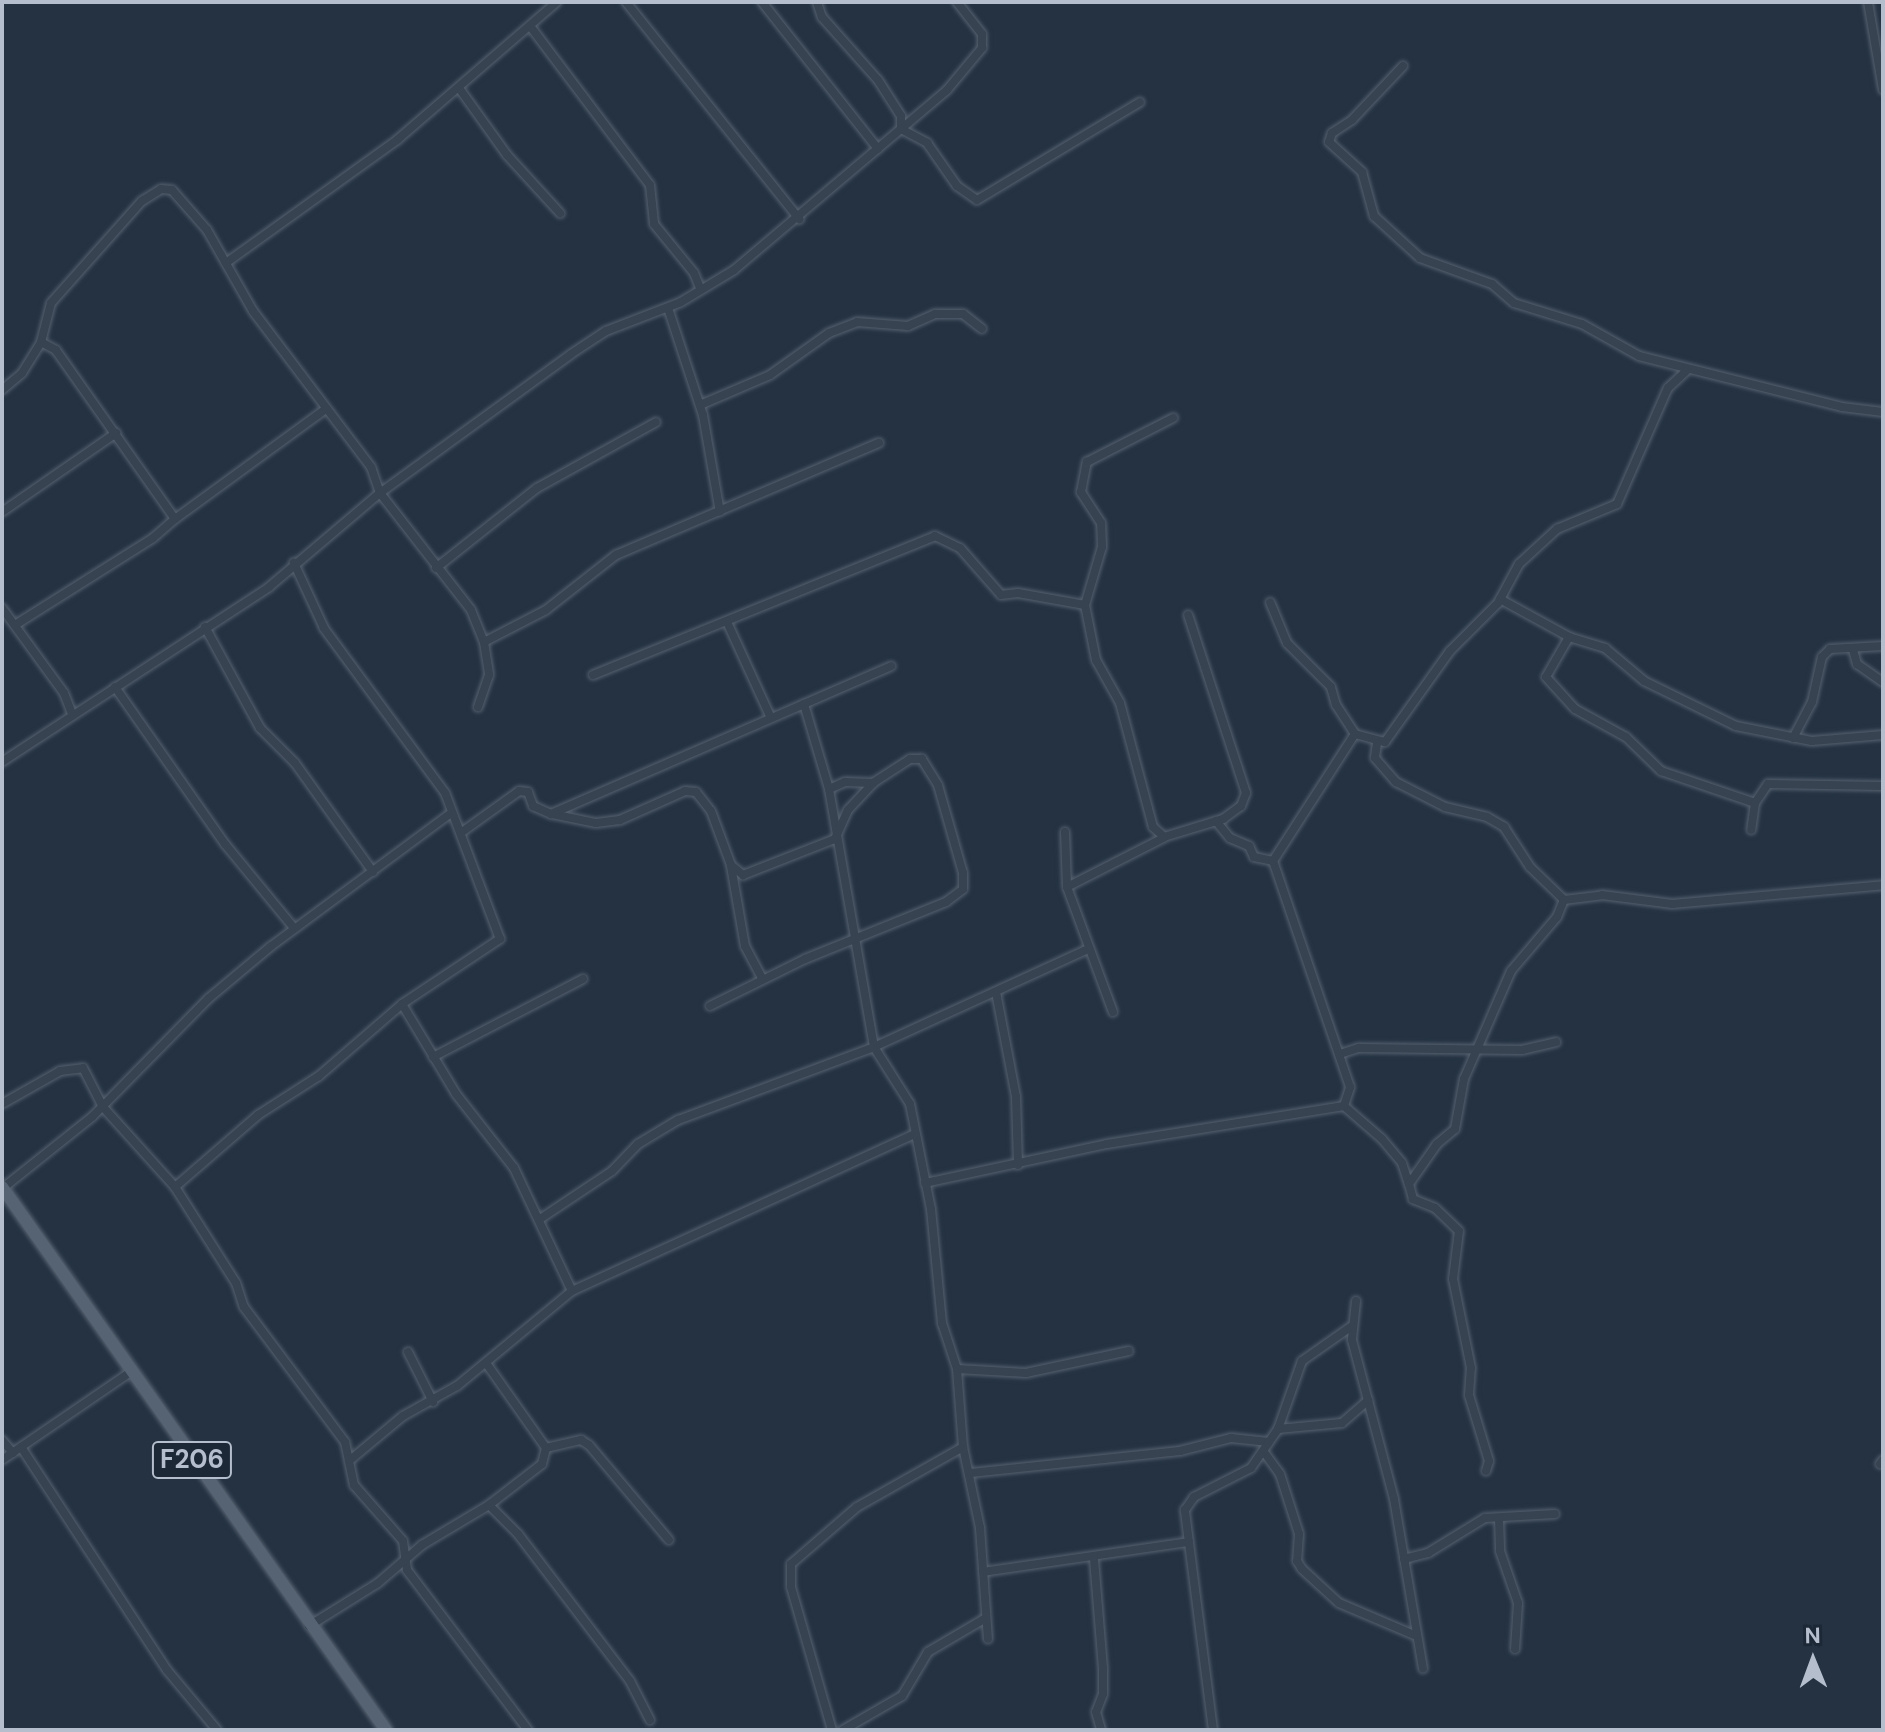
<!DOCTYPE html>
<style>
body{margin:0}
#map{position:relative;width:1885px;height:1732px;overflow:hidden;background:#243242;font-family:"DM Sans",sans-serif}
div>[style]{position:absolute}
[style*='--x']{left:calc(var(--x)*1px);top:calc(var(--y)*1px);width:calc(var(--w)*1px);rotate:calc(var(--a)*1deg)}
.roads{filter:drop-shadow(0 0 2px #56616f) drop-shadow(0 0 2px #56616f)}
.minor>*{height:8px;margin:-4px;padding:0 4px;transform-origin:4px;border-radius:4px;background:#384352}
.primary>*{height:12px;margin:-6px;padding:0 6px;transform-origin:6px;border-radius:6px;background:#566372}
span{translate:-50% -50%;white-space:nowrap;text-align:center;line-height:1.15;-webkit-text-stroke:6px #1d2837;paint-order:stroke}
.shield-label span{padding:2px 6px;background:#1d2837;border:2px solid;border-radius:6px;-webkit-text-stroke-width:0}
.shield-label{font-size:26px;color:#b5becc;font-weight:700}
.frame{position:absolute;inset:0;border:4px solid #b5becc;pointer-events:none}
.north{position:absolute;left:1773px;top:1620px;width:80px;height:80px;-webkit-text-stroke:6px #1d2837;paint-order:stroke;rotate:359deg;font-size:22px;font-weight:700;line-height:32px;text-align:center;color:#b5becc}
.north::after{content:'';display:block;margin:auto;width:28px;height:36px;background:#b5becc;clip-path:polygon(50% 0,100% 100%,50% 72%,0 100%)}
</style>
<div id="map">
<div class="roads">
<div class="minor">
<div style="--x:626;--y:2;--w:278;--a:51.4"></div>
<div style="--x:762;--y:2;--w:187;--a:51.7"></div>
<div style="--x:817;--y:2;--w:16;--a:72"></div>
<div style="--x:822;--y:17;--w:84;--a:48.4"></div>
<div style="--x:878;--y:80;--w:43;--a:57.4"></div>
<div style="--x:901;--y:116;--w:13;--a:90"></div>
<div style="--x:1868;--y:2;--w:89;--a:80.3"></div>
<div style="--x:530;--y:26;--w:199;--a:53"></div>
<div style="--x:650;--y:185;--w:39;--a:84"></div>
<div style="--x:654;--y:224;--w:63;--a:50.8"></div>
<div style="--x:694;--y:273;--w:18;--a:68"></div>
<div style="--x:1403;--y:66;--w:74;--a:133.4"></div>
<div style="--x:1352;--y:120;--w:24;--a:147"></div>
<div style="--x:1332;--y:133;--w:9;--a:108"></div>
<div style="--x:1329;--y:142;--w:45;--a:42.3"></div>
<div style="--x:1362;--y:172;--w:46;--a:74.7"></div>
<div style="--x:1374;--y:216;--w:62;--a:42.4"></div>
<div style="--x:1420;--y:258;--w:77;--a:19.9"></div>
<div style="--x:1492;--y:284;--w:29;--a:41"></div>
<div style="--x:1514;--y:303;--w:71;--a:17.2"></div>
<div style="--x:1582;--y:324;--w:65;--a:29.3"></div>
<div style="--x:1639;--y:356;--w:209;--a:14.1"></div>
<div style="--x:1842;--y:407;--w:41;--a:7"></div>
<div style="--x:459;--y:88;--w:82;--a:54.4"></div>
<div style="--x:507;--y:155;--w:79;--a:47.6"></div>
<div style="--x:901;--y:129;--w:60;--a:-40.3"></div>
<div style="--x:947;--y:90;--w:55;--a:-50.2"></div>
<div style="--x:982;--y:48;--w:14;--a:-90"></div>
<div style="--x:982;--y:34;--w:41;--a:-128"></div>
<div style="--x:226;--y:263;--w:211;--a:-35.7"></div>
<div style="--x:397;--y:140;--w:211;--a:-40.8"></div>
<div style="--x:668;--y:308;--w:113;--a:71.9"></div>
<div style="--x:703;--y:415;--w:98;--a:80.1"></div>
<div style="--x:2;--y:390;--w:26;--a:-40"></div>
<div style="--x:22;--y:373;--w:36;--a:-58"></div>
<div style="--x:41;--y:342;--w:40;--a:-75.6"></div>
<div style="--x:51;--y:303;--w:137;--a:-48.3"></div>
<div style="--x:142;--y:201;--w:22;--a:-32"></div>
<div style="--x:161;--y:189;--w:11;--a:5"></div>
<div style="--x:172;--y:190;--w:53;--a:48.8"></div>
<div style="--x:207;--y:230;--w:93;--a:60.4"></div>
<div style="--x:253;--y:311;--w:196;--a:52.9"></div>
<div style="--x:371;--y:467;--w:28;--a:71"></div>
<div style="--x:380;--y:493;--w:148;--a:52.1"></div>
<div style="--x:471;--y:610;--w:35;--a:68"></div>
<div style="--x:484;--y:642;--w:33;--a:81"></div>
<div style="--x:489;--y:675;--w:34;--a:109"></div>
<div style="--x:700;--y:405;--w:76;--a:-23.2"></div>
<div style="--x:770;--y:375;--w:72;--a:-35.4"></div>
<div style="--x:829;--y:333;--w:30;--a:-21"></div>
<div style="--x:857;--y:322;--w:51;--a:4.5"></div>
<div style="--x:908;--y:326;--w:30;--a:-24"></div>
<div style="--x:935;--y:314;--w:28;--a:0"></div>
<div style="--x:963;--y:314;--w:24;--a:38"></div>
<div style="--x:2;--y:512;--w:139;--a:-34.7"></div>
<div style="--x:175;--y:519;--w:187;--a:-36.1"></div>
<div style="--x:436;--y:568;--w:129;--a:-38.4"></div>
<div style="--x:537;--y:488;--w:136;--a:-29"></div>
<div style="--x:1500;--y:599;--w:79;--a:28.8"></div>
<div style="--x:1569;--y:637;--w:38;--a:17"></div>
<div style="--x:1605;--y:648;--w:51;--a:40.2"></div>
<div style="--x:1644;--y:681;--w:102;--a:26.1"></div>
<div style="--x:1736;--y:726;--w:77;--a:11.2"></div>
<div style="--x:1812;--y:741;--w:71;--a:-4.8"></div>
<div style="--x:1085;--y:605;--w:60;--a:-73.7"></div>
<div style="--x:1102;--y:547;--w:24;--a:-92"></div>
<div style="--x:1101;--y:523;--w:37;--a:-123"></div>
<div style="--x:1081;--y:492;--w:31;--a:-79"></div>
<div style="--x:1087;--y:462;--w:97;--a:-27.1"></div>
<div style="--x:2;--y:608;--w:105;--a:53.9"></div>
<div style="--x:64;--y:693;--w:22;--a:69"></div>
<div style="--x:727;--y:622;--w:103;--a:65.4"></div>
<div style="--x:15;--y:625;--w:163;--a:-32.2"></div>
<div style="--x:153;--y:538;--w:29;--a:-41"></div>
<div style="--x:175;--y:519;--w:207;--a:-125.2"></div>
<div style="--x:56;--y:350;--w:17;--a:-152"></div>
<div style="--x:205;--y:627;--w:115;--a:61.4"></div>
<div style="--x:260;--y:728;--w:49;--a:45"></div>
<div style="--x:295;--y:763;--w:134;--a:54.4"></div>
<div style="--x:1569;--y:637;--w:46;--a:119.9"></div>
<div style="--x:1546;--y:677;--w:43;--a:47.8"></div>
<div style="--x:1575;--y:709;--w:58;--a:28.8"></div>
<div style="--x:1626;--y:737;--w:49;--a:44.2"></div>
<div style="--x:1661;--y:771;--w:99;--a:18.8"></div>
<div style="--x:1755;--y:803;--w:27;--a:98"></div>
<div style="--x:484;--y:642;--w:70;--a:-27.3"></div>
<div style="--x:546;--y:610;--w:89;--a:-38.2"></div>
<div style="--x:616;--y:555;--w:286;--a:-23.1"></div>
<div style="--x:1853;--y:650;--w:15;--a:74"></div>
<div style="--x:1857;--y:664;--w:32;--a:35"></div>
<div style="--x:593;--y:675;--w:369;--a:-22.1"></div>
<div style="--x:935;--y:536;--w:28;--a:26"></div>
<div style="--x:960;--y:548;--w:62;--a:48.9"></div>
<div style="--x:1001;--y:595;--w:17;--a:-7"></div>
<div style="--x:1018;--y:593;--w:68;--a:10.2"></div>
<div style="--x:1085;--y:605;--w:56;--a:78.7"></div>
<div style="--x:1096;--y:660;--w:49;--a:60.8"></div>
<div style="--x:1120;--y:703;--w:128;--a:75.1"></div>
<div style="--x:1153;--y:827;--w:15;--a:42"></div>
<div style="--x:1164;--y:837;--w:62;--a:-17"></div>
<div style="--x:1223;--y:819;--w:22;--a:-36"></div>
<div style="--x:1241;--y:806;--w:14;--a:-69"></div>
<div style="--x:1246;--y:793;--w:187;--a:-108"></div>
<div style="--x:115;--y:687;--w:192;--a:55"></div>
<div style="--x:225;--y:844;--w:109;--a:50.6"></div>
<div style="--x:804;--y:704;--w:89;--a:73.6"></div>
<div style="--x:829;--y:789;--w:262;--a:80.1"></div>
<div style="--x:874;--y:1047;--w:67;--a:57.7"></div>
<div style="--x:910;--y:1104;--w:107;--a:78.7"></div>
<div style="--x:931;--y:1209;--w:115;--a:84.5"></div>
<div style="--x:942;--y:1323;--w:48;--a:71.9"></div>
<div style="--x:957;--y:1369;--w:78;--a:85.6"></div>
<div style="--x:963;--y:1447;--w:83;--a:78.1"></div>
<div style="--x:980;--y:1528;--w:111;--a:85.9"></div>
<div style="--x:1355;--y:734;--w:31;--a:15"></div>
<div style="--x:1385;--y:742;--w:112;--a:-54.5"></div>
<div style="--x:1450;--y:651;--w:68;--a:-45"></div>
<div style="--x:1498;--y:603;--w:44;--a:-61.7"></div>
<div style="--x:1519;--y:564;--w:52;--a:-42.6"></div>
<div style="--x:1557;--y:529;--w:65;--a:-22.6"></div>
<div style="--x:1617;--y:504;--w:127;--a:-66.3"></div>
<div style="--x:1668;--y:388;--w:26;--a:-43"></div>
<div style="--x:1793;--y:738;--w:41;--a:-62.2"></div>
<div style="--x:1812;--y:702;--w:46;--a:-77.5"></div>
<div style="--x:1822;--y:657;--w:11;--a:-45"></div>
<div style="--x:1830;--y:649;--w:53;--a:-3.2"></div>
<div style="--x:1377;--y:743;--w:15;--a:98"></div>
<div style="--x:1375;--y:758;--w:32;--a:49"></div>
<div style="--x:1396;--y:782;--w:55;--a:27"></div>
<div style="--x:1445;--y:807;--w:43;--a:13.4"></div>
<div style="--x:1487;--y:817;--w:20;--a:30"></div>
<div style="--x:1504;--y:827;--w:48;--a:57"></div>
<div style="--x:1530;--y:867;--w:47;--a:44.1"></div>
<div style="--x:1564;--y:900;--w:38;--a:-7"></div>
<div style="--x:1602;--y:895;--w:71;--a:7.3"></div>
<div style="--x:1672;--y:904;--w:212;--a:-5.1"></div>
<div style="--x:2;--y:762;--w:319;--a:-33.2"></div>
<div style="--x:269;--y:587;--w:145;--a:-40.3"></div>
<div style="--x:380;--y:493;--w:236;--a:-36"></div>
<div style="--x:571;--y:354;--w:42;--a:-33.3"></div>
<div style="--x:606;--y:331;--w:80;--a:-21.1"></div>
<div style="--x:681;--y:302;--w:62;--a:-31.1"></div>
<div style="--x:734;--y:270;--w:219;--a:-40.2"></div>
<div style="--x:901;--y:129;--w:30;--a:28"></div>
<div style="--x:927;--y:143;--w:52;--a:55.1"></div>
<div style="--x:957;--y:186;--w:24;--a:35"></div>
<div style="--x:977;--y:200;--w:190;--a:-31"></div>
<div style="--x:1755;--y:803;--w:23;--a:-56"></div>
<div style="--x:1768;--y:784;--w:115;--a:1"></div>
<div style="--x:552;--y:814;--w:45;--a:11.6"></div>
<div style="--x:596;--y:823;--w:24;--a:-7"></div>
<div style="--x:620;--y:820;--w:71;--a:-24"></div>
<div style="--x:685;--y:791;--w:11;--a:5"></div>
<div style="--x:696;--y:792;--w:24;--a:52"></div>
<div style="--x:711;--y:811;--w:58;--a:69.7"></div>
<div style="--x:731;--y:865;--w:16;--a:40"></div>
<div style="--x:743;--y:875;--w:99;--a:-21.4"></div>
<div style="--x:835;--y:839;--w:32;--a:-66"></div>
<div style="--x:848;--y:810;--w:37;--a:-47"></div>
<div style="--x:1216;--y:821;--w:22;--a:51"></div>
<div style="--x:1230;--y:838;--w:21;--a:23"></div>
<div style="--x:1249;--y:846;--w:12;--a:66"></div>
<div style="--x:1254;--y:857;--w:19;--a:12"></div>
<div style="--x:462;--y:832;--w:70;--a:-35.7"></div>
<div style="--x:519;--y:791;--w:9;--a:6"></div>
<div style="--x:528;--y:792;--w:15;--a:70"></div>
<div style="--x:533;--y:806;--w:20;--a:24"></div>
<div style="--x:551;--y:814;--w:371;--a:-23.5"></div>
<div style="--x:1065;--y:832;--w:55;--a:87.9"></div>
<div style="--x:731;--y:866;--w:81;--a:80.1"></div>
<div style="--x:745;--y:946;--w:36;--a:62"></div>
<div style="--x:996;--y:992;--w:107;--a:79.2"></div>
<div style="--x:1016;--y:1097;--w:68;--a:88.3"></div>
<div style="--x:402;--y:1004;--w:105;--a:59"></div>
<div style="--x:456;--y:1094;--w:94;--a:51.9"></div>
<div style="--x:514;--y:1168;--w:136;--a:64.8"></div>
<div style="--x:710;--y:1006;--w:106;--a:-26.3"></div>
<div style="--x:805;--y:959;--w:152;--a:-22"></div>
<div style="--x:946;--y:902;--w:21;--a:-37"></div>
<div style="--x:963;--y:889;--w:16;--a:-90"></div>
<div style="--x:963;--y:873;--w:91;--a:-105.9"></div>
<div style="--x:938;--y:785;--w:31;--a:-122"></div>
<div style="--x:922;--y:759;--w:12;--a:180"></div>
<div style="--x:910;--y:759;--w:44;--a:147"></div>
<div style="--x:873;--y:783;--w:28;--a:-178"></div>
<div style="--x:845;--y:782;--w:17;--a:156"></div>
<div style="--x:1113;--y:1012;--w:133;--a:-110.2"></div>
<div style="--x:1067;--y:887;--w:108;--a:-27"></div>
<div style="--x:1340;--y:1054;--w:20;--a:-18"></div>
<div style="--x:1359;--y:1048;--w:163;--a:0.7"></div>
<div style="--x:1522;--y:1050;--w:35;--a:-13"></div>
<div style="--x:433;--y:1057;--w:169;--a:-27.5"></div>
<div style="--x:2;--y:1104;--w:67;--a:-29.6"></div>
<div style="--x:60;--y:1071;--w:23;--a:-7"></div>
<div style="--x:83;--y:1068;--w:44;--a:62.9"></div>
<div style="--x:103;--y:1107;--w:108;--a:48"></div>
<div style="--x:175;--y:1187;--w:114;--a:57.6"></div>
<div style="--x:236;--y:1283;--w:25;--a:72"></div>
<div style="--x:244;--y:1307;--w:169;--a:53.2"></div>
<div style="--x:345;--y:1442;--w:44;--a:78.2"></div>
<div style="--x:354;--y:1485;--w:74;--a:48.8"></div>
<div style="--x:403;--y:1541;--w:29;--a:82"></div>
<div style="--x:407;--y:1570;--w:201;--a:52.9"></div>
<div style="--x:1344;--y:1106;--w:50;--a:41"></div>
<div style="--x:1382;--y:1139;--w:31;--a:50"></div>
<div style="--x:1402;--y:1163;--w:22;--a:72"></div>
<div style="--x:925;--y:1183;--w:186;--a:-12.1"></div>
<div style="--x:1107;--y:1144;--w:240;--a:-9.1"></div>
<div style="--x:1344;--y:1106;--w:20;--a:-72"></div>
<div style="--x:1350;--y:1087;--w:239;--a:-108.8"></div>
<div style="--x:1273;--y:861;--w:151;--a:-57.2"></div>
<div style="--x:1355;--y:734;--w:35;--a:-123"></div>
<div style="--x:1336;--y:705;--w:19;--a:-106"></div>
<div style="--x:1331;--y:687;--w:62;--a:-135"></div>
<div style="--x:1287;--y:643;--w:44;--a:-112.5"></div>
<div style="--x:175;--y:1187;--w:110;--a:-40.9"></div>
<div style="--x:258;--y:1115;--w:72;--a:-32.6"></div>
<div style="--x:319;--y:1076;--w:110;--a:-40.9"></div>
<div style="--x:402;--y:1004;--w:118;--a:-33.6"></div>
<div style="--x:500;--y:939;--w:156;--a:-110.6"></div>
<div style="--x:445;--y:793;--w:205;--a:-126.3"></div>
<div style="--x:324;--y:628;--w:72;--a:-114.8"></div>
<div style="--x:3;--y:1188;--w:114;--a:-38.6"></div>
<div style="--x:92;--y:1117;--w:167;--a:-45.5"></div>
<div style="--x:209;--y:998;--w:80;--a:-39.9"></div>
<div style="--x:270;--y:947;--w:224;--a:-36.5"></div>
<div style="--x:540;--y:1219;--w:87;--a:-33.7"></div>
<div style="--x:612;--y:1171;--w:37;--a:-46"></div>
<div style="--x:638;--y:1144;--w:47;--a:-31"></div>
<div style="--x:678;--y:1120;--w:209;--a:-20.4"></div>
<div style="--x:874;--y:1047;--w:233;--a:-24.6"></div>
<div style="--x:1356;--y:1301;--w:39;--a:96"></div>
<div style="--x:1352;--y:1340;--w:164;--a:75.2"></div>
<div style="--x:1394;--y:1499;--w:172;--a:80.3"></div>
<div style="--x:408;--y:1352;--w:56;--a:63.4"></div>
<div style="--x:957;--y:1369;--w:69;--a:3.3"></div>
<div style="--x:1026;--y:1373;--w:105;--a:-12.1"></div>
<div style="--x:1278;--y:1429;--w:72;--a:-70.6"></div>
<div style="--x:1302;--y:1361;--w:61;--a:-35"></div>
<div style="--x:2;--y:1440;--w:17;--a:50"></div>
<div style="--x:21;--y:1447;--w:267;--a:56.8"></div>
<div style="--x:167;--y:1670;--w:78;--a:50.2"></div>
<div style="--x:546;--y:1448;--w:36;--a:-13"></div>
<div style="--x:581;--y:1440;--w:9;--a:32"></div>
<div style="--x:589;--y:1445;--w:124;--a:49.9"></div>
<div style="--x:1264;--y:1452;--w:27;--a:54"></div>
<div style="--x:1280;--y:1474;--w:63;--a:72.4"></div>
<div style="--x:1299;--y:1534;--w:27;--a:94"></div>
<div style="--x:1297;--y:1561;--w:9;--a:58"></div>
<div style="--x:1302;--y:1569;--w:50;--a:42.6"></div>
<div style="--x:1339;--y:1603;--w:82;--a:23.1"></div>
<div style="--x:2;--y:1460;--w:154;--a:-34.4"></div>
<div style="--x:349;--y:1461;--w:70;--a:-39.8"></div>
<div style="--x:403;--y:1416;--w:62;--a:-29.1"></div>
<div style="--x:457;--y:1386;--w:149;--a:-39.6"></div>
<div style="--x:572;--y:1291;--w:375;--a:-24.6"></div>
<div style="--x:1880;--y:1464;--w:5;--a:-53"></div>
<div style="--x:1486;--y:1471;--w:10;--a:-73"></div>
<div style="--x:1489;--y:1461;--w:69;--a:-106.9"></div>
<div style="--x:1469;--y:1395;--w:27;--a:-86"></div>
<div style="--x:1471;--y:1368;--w:91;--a:-101.4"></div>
<div style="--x:1453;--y:1279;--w:48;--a:-82.9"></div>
<div style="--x:1459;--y:1231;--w:33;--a:-136"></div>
<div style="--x:1435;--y:1208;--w:24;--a:-158"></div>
<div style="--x:1413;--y:1199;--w:16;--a:-105"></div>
<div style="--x:1409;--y:1184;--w:49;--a:-55"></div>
<div style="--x:1437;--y:1144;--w:23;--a:-40"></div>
<div style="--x:1455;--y:1129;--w:51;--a:-79.8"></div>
<div style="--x:1464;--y:1079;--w:118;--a:-66.5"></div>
<div style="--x:1511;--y:971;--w:71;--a:-49.6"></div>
<div style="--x:1557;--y:917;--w:18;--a:-68"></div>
<div style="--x:971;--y:1473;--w:210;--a:-6"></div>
<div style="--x:1180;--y:1451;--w:53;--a:-14.3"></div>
<div style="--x:1231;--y:1438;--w:38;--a:6"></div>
<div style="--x:489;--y:1505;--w:41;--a:45"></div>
<div style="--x:518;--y:1534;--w:185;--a:52.7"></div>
<div style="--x:630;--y:1681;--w:44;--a:62.9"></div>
<div style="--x:1499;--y:1519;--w:32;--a:88"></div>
<div style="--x:1500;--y:1551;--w:55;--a:70.9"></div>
<div style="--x:1518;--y:1603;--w:46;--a:93.7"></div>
<div style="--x:1094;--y:1559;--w:109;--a:85.3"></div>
<div style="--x:1103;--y:1668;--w:26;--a:90"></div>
<div style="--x:1103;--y:1694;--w:19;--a:111"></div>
<div style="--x:1096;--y:1712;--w:19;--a:74"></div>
<div style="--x:1404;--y:1559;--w:25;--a:-14"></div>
<div style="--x:1428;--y:1553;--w:67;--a:-31.6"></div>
<div style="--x:1485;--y:1518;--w:70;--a:-3.3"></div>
<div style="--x:983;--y:1572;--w:208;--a:-8.3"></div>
<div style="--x:309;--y:1626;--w:81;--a:-31.9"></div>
<div style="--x:378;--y:1583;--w:58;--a:-40.8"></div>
<div style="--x:422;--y:1545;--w:78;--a:-30.8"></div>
<div style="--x:489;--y:1505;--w:67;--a:-37.7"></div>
<div style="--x:542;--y:1464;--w:16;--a:-76"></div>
<div style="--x:546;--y:1448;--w:104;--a:-125.2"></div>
<div style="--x:832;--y:1730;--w:149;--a:-106"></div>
<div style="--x:791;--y:1587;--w:23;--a:-90"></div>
<div style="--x:791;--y:1564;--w:87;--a:-40.8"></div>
<div style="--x:857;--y:1507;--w:122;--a:-29.5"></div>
<div style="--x:843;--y:1730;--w:68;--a:-30"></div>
<div style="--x:902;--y:1696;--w:51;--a:-59.4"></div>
<div style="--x:928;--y:1652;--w:67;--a:-30.4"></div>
<div style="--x:1213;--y:1730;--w:222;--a:-97.3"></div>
<div style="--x:1185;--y:1510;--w:16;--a:-55"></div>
<div style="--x:1194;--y:1497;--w:64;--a:-27"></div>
<div style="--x:1251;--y:1468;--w:47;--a:-55.3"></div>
<div style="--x:1278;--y:1429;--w:64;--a:-5.4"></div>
<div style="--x:1342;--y:1423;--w:35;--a:-41"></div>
</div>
<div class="primary">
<div style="--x:2;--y:1187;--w:665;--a:54.73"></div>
</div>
</div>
<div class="shield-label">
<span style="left:192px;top:1460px">F206</span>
</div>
<div class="frame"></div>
<div class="north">N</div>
</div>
